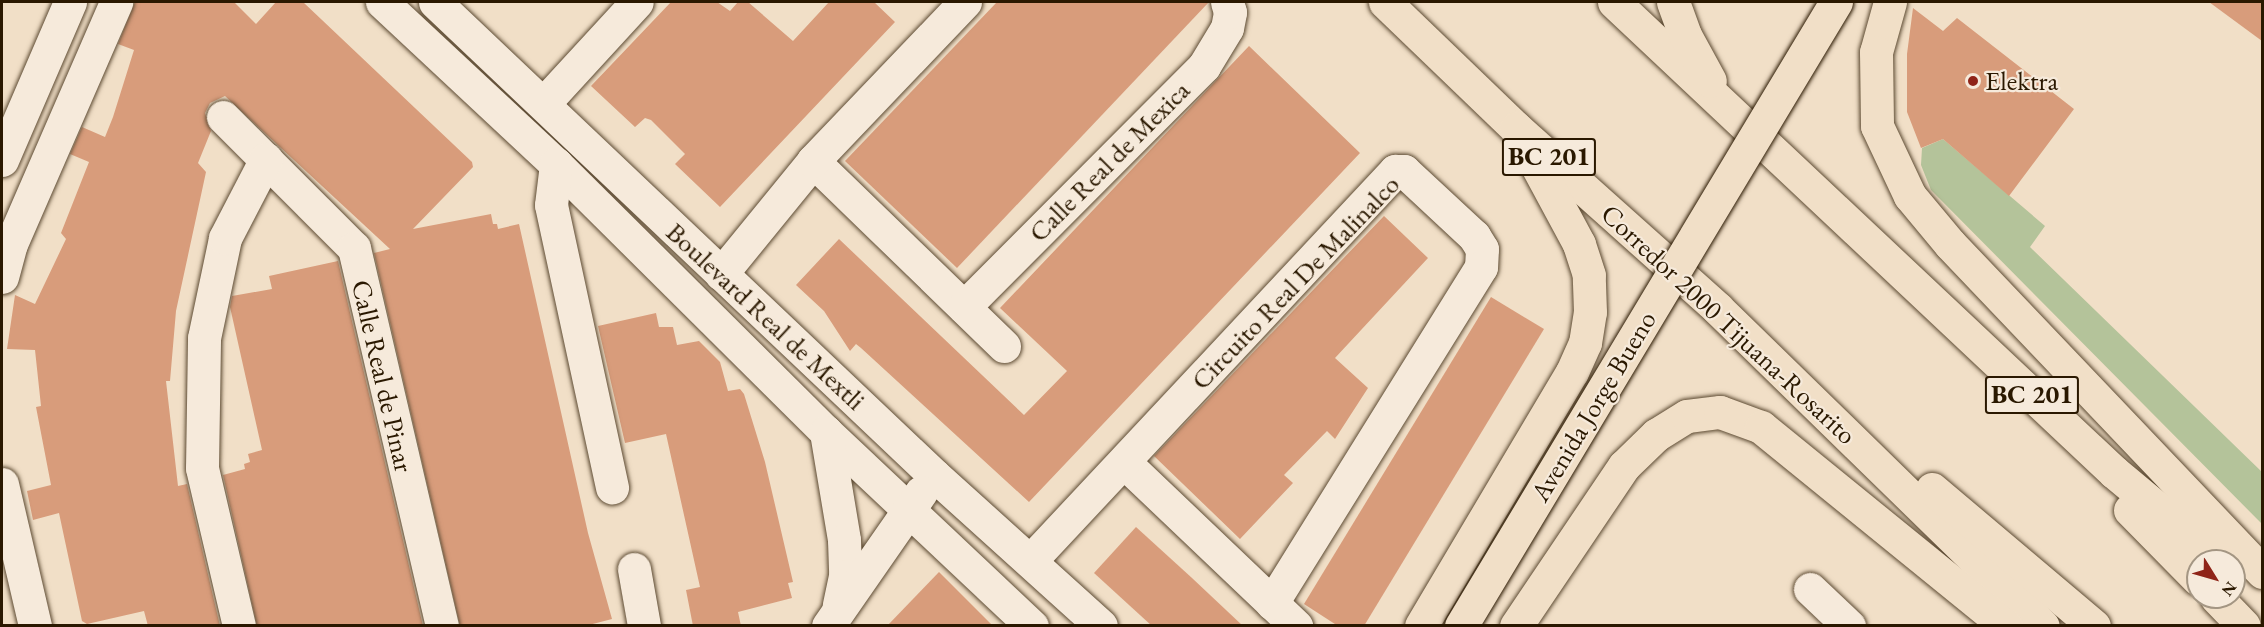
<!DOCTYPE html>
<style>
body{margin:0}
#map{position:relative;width:2264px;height:627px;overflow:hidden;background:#f1dfc7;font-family:"EB Garamond",serif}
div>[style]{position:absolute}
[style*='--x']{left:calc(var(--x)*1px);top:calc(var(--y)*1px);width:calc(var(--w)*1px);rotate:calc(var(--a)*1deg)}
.green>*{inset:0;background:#b4c39a}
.building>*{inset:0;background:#d89c7b}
.roads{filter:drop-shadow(0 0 2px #5c4a32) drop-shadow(0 0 2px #5c4a32)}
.minor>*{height:33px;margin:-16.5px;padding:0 16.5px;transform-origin:16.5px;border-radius:16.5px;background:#f6eadb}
.highway>*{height:33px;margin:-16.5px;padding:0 16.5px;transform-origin:16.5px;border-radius:16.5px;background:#f1dfc7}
.bridges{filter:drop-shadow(0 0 2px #2a1800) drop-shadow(0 0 2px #2a1800)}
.major-bridge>*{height:33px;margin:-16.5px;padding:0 16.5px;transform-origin:16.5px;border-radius:16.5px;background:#f1dfc7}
.dots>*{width:16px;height:16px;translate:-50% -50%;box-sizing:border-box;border:3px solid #f6eadb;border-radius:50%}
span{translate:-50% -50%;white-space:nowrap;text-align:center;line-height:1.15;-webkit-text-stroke:4.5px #f6eadb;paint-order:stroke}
.shield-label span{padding:2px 4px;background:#f6eadb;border:2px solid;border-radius:4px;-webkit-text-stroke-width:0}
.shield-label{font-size:26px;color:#2a1800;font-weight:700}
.poi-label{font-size:27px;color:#2a1800}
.left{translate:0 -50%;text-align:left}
.street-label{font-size:27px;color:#2a1800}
.frame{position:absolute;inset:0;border:3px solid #2a1800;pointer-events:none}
.north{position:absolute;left:2186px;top:549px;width:60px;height:60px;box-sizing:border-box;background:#f6eadb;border:2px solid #a49683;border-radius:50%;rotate:127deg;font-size:16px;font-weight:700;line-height:24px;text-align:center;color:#2a1800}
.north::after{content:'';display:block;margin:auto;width:21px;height:27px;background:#8f2418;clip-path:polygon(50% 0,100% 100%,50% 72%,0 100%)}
</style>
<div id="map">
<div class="green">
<div style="clip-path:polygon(1943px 139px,2045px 226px,2030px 247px,2262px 472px,2262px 524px,1931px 190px,1921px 165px,1922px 148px)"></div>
</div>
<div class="building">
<div style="clip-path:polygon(135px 2px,234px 2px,256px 24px,276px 2px,303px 2px,472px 162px,473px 167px,413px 229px,491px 214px,493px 224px,497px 224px,498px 229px,519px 224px,588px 533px,612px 619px,585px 626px,460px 626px,374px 253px,390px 249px,225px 96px,210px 103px,205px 113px,211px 131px,198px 163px,206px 172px,176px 311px,170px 381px,166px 381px,178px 486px,187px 484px,220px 626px,148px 626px,144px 611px,87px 624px,82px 621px,59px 513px,33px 520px,27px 491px,51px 485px,36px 407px,41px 406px,35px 350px,7px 349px,15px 295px,35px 304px,66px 239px,61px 233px,89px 162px,70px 154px,82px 127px,105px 137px,113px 117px,134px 50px,118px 44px)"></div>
<div style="clip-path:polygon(671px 2px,717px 2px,730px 11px,738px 2px,748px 2px,793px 41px,829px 2px,874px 2px,895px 22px,720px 207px,675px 164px,685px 154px,651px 120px,645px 118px,635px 127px,591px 86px)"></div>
<div style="clip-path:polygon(997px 2px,1209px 2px,957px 268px,845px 161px)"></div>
<div style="clip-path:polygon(2209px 2px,2262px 2px,2262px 41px)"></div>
<div style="clip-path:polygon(1913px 8px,1943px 31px,1957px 18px,2074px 109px,2009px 196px,1943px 139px,1921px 148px,1907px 112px,1907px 54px)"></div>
<div style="clip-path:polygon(1249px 46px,1360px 153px,1029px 502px,861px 348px,856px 344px,850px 351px,824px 311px,796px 285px,839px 239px,1024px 415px,1067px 371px,1000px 308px)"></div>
<div style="clip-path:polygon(1384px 216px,1428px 258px,1335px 358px,1368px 388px,1335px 439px,1327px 431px,1284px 475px,1293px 483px,1240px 539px,1154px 456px)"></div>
<div style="clip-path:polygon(338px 261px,423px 626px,257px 626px,223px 475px,245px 469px,244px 464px,250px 462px,248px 454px,262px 450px,230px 307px,232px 296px,272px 289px,269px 276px)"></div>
<div style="clip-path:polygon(1491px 297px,1544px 329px,1364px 626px,1338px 626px,1304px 604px)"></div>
<div style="clip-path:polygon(656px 313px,659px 327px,673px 327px,677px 345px,699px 341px,720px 362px,728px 391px,740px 389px,744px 394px,765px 462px,793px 582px,788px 583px,792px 598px,738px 612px,741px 626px,693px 626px,686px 590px,700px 587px,666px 434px,625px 443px,598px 326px)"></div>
<div style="clip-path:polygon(1136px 527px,1192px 578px,1243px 626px,1152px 626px,1094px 573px)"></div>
<div style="clip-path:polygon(939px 572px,993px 626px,887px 626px)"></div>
</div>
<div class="roads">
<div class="minor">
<div style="--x:382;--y:2;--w:238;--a:43"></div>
<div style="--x:556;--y:164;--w:380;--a:44.8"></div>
<div style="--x:826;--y:432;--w:283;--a:43.3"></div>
<div style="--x:435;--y:2;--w:688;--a:43.47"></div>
<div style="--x:934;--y:475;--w:225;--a:42.1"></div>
<div style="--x:544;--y:103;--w:137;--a:-47.4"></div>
<div style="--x:223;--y:117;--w:185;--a:45"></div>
<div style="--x:354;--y:248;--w:388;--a:76.9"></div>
<div style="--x:2;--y:160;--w:172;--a:-66.7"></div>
<div style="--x:813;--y:161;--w:266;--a:44.1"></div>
<div style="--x:556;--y:164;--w:41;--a:97"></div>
<div style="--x:551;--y:205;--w:289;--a:77.8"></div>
<div style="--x:721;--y:274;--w:146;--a:-50.8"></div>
<div style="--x:813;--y:161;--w:220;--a:-46.3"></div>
<div style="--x:2;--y:277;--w:34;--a:-75"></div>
<div style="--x:11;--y:244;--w:264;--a:-66.5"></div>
<div style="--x:964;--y:307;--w:340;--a:-45.1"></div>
<div style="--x:1204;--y:66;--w:44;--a:-58.8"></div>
<div style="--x:1227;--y:28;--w:16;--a:-79"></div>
<div style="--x:1230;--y:12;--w:10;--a:-107"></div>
<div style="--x:826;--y:432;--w:109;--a:80.5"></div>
<div style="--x:844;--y:540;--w:36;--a:88"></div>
<div style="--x:845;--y:576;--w:30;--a:102"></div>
<div style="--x:1124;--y:462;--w:238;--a:43.6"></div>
<div style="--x:2;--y:484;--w:146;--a:76.9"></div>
<div style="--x:1031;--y:560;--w:533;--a:-46.9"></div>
<div style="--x:1395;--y:171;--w:9;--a:0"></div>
<div style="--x:1404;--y:171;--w:96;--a:42.9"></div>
<div style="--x:1474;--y:236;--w:15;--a:58"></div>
<div style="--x:1482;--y:249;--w:18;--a:93"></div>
<div style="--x:1481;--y:267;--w:396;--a:121.9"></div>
<div style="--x:634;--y:569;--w:58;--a:80"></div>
<div style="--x:1810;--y:589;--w:54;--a:43.5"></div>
<div style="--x:239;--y:626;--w:162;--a:-103.2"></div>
<div style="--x:202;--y:468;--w:130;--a:-89.1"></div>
<div style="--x:204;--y:338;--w:102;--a:-78.1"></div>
<div style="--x:225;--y:238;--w:89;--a:-62.6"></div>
<div style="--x:828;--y:626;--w:163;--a:-55.2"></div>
</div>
<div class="highway">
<div style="--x:1385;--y:2;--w:182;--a:43.9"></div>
<div style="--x:1516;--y:128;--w:270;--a:41.8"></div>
<div style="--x:1717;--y:308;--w:455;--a:44.3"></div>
<div style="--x:1614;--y:2;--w:686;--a:43.23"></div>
<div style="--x:2114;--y:472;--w:139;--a:39.8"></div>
<div style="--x:1673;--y:2;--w:35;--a:70"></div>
<div style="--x:1685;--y:35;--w:52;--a:61.5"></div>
<div style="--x:1890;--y:2;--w:52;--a:105.6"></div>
<div style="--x:1876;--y:52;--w:74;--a:89.2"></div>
<div style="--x:1877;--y:126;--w:77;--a:64.8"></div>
<div style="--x:1910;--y:196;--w:62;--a:50.2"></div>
<div style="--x:1950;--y:244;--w:453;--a:46.4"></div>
<div style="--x:1932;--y:489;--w:212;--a:40.2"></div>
<div style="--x:2130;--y:510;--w:97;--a:45.4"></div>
<div style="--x:2216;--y:597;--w:40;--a:46"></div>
<div style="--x:1421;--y:626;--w:295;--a:-59.3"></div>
<div style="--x:1572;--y:372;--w:32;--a:-66"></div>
<div style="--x:1585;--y:343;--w:31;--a:-81"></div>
<div style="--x:1590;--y:312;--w:37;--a:-92"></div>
<div style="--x:1589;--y:275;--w:33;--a:-108"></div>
<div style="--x:1579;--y:244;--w:106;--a:-118.3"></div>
<div style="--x:1516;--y:626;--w:193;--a:-56"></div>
<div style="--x:1624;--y:466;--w:45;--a:-44.1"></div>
<div style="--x:1656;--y:435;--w:36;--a:-32"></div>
<div style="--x:1687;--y:416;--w:33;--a:-7"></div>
<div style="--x:1720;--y:412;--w:44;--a:20.1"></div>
<div style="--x:1761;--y:427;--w:316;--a:39.1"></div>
</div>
</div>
<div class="bridges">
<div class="major-bridge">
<div style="--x:1461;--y:626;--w:728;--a:-59"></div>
</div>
</div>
<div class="dots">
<div style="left:1973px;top:81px;background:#8f2418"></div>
</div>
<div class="shield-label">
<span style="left:1549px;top:157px">BC 201</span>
<span style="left:2032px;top:395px">BC 201</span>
</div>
<div class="poi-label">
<span class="left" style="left:1985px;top:81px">Elektra</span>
</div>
<div class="street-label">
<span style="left:1109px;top:161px;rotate:-45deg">Calle Real de Mexica</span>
<span style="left:1295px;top:282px;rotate:-46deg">Circuito Real De Malinalco</span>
<span style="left:766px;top:316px;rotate:43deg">Boulevard Real de Mextli</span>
<span style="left:1729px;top:324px;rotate:43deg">Corredor 2000 Tijuana-Rosarito</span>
<span style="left:383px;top:376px;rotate:77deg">Calle Real de Pinar</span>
<span style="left:1593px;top:406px;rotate:-59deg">Avenida Jorge Bueno</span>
</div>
<div class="frame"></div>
<div class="north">N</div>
</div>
